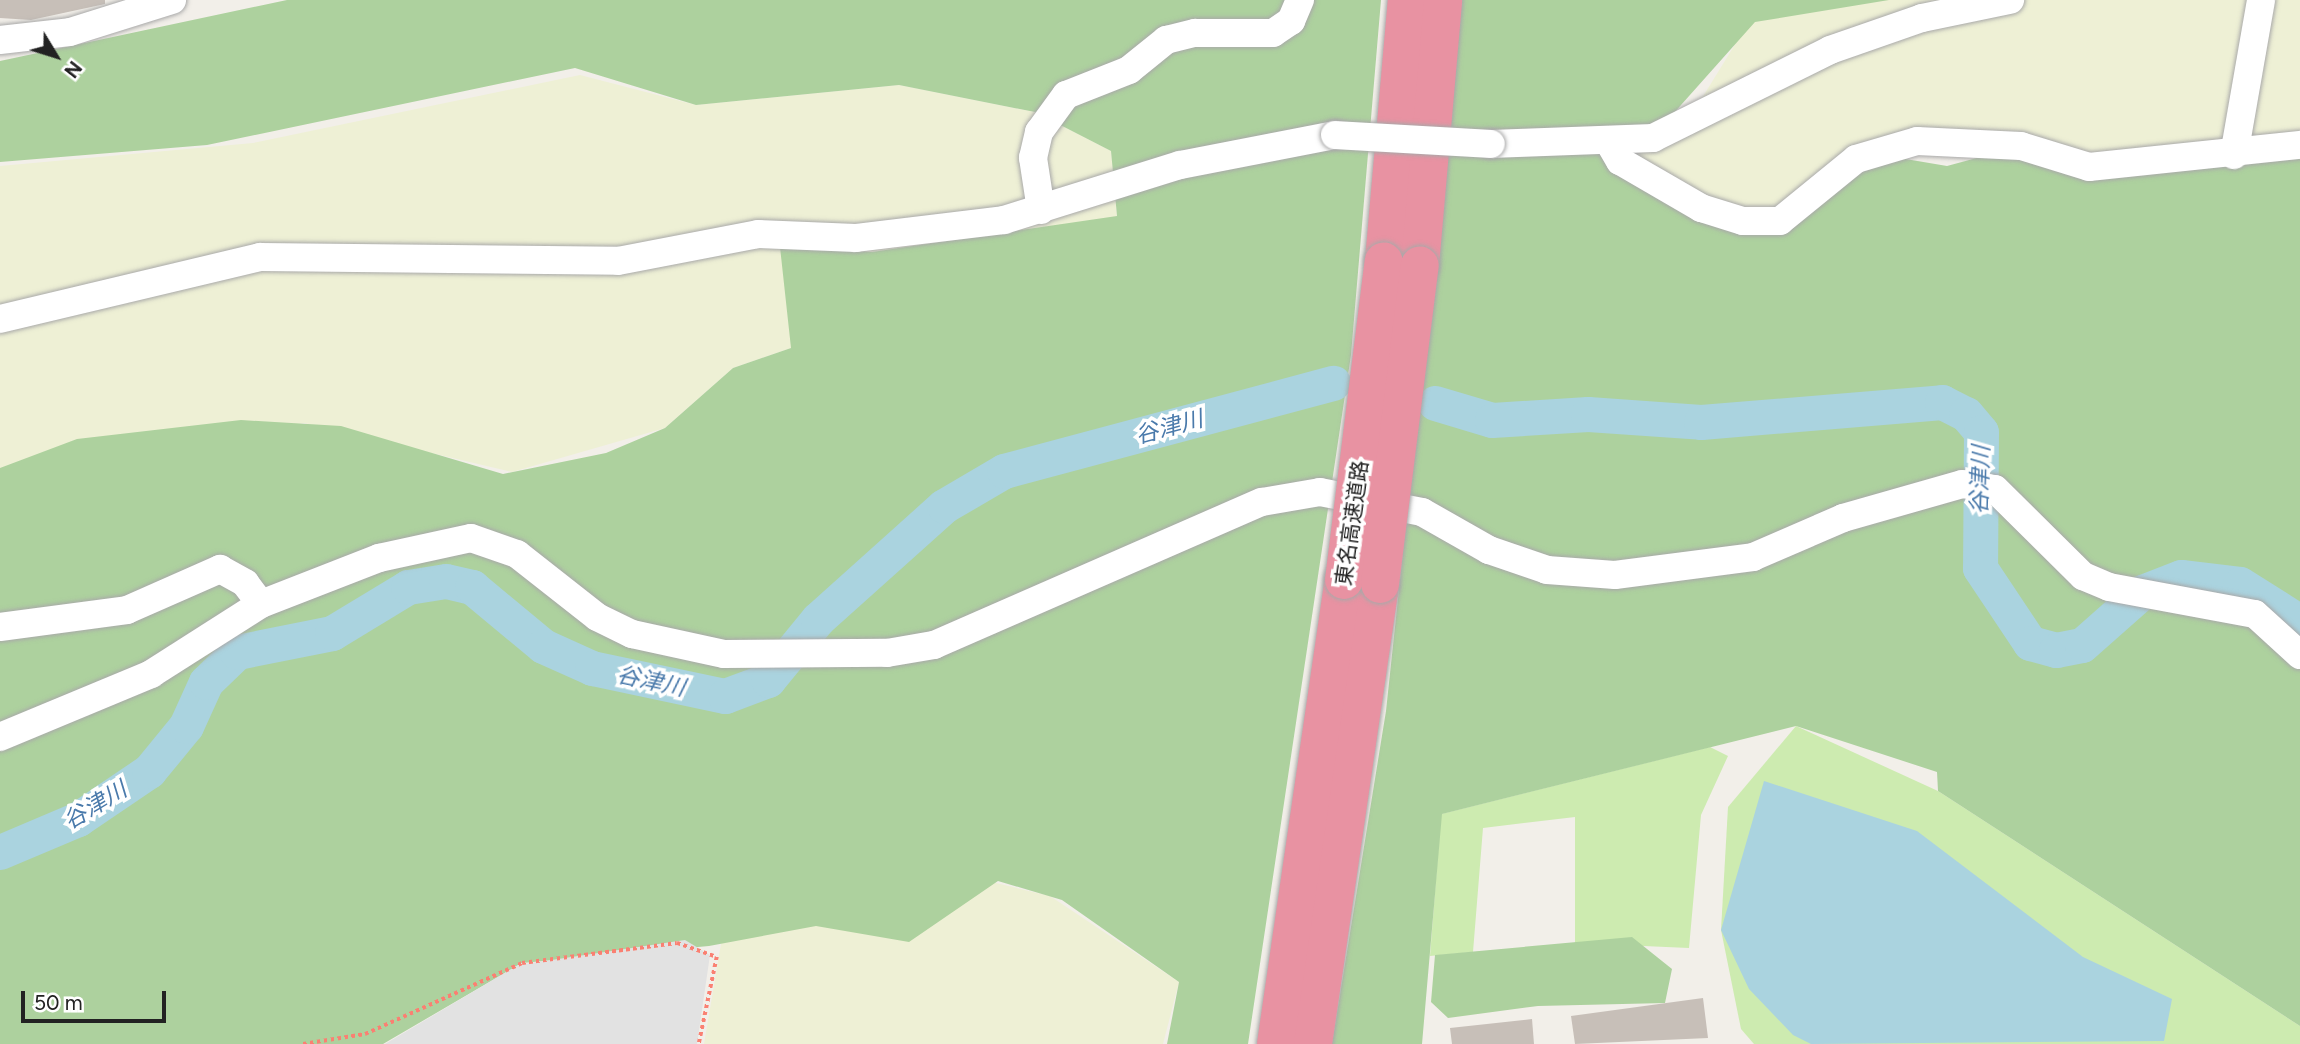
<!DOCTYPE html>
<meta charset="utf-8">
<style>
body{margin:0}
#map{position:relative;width:2300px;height:1044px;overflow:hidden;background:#f2efe9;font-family:Figtree,"Noto Sans JP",sans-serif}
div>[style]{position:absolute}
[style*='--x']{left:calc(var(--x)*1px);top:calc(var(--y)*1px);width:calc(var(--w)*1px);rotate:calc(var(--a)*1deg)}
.farmland>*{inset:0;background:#eef0d5}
.grass>*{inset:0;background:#cdebb0}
.forest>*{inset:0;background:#add19e}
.parking>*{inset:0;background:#e2e2e2}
.water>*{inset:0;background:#aad3df}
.river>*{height:35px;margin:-17.5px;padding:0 17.5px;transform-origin:17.5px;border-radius:17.5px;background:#aad3df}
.building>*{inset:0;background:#c7bfb8}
.path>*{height:3.5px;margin-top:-1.75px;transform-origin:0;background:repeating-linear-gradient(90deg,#fa8072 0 3.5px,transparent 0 7px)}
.roads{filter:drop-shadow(0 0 2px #a9a9a9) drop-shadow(0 0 2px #a9a9a9)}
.minor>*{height:28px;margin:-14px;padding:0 14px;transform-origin:14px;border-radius:14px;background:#fff}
.highway>*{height:38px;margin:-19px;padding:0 19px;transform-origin:19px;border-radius:19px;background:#e892a2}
.bridges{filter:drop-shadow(0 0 2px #a9a9a9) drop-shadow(0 0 2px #a9a9a9)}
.minor-bridge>*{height:28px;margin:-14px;padding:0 14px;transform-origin:14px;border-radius:14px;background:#fff}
.highway-bridge>*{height:38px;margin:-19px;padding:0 19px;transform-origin:19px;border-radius:19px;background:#e892a2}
span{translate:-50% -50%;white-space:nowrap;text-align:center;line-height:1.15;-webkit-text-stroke:7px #fff;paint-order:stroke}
.street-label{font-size:21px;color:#222}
.water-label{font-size:23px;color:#4a7aab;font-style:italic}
.north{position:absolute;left:21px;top:21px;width:70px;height:70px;-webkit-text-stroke:5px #fff;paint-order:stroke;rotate:128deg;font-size:19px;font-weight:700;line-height:28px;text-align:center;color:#222}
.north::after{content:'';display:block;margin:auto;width:24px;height:32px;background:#222;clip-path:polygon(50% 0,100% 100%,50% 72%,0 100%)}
.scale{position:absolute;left:21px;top:991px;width:145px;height:32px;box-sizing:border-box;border:4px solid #222;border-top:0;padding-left:9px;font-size:21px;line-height:24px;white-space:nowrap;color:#222;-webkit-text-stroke:5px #fff;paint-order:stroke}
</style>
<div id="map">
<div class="farmland">
<div style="clip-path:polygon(1834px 0,2300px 0,2300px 147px,2078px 158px,1912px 142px,1776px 221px,1740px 215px,1614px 151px,1686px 124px,1755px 12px)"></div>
<div style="clip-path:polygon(580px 75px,696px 105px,899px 85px,1035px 112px,1111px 151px,1117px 217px,1018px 236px,872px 252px,811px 251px,791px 348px,733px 368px,665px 428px,512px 472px,304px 423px,0 488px,0 166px,253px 143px)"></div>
<div style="clip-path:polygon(983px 880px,1050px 896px,1179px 982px,1163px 1044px,704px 1044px,722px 938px)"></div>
</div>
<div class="grass">
<div style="clip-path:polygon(1796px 726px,1938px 791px,2300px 1026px,2300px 1044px,1754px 1044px,1741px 1029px,1721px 930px,1728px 807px)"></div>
<div style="clip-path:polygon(1710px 747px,1728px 756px,1701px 815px,1689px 948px,1575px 943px,1575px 817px,1483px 828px,1473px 952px,1430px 956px,1441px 814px)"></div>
</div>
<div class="forest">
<div style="clip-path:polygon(287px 0,1381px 0,1351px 355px,1248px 1044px,1167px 1044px,1179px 982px,1062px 900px,998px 881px,909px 942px,816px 926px,709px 946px,522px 963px,383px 1044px,0 1044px,0 468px,77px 439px,241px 420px,341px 426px,503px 474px,606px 453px,665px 428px,733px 368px,791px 348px,780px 247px,872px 252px,1117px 216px,1111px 151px,1035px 112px,899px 85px,696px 105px,575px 68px,207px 145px,0 162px,0 61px)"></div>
<div style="clip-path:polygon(1462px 0,1889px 0,1755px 22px,1673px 114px,1615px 151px,1701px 208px,1780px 221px,1870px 153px,1947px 166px,2021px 146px,2074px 162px,2300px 152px,2300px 1026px,1938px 791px,1937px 772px,1796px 726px,1442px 814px,1422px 1044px,1332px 1044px,1386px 711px)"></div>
<div style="clip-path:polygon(1632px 937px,1672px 969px,1665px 1003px,1538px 1006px,1448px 1018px,1431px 1002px,1435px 955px)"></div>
</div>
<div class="parking">
<div style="clip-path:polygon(685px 940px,710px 955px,697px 1044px,385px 1044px,518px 965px)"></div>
</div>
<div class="water">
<div style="clip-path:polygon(1764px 781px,1917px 831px,2083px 957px,2172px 999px,2164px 1041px,1811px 1044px,1793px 1035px,1749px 989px,1721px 930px)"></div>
</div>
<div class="river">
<div style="--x:1435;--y:403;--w:59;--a:16.6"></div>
<div style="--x:1492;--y:420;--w:96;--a:-3.6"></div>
<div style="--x:1588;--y:414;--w:113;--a:4"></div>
<div style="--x:1701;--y:422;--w:242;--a:-4.7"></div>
<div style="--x:1942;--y:402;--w:27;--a:27"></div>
<div style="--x:1966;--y:414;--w:23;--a:50"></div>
<div style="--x:1981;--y:432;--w:136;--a:90.4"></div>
<div style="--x:1980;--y:568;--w:90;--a:56.3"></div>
<div style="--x:2030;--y:643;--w:27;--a:15"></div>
<div style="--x:2056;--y:650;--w:26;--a:-11"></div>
<div style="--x:2082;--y:645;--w:80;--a:-41.5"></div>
<div style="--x:2142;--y:592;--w:42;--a:-21"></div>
<div style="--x:2181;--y:577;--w:59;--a:6.8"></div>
<div style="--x:2240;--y:584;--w:71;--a:32.3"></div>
<div style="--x:0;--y:852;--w:85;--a:-22.9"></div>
<div style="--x:78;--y:819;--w:86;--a:-34.1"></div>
<div style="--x:149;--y:771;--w:58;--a:-50.6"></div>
<div style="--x:186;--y:726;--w:48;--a:-65.6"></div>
<div style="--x:206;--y:682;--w:43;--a:-44.1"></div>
<div style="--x:237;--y:652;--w:97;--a:-11.3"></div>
<div style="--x:332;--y:633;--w:89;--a:-31.2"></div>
<div style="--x:408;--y:587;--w:38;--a:-9"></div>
<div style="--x:446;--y:581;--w:27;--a:13"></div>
<div style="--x:472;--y:587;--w:92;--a:39.7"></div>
<div style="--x:543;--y:646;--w:54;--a:24.2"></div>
<div style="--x:592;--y:668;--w:136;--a:11.9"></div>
<div style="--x:725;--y:696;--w:46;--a:-20.4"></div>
<div style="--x:768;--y:680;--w:79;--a:-50.7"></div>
<div style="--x:818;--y:619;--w:169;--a:-41.9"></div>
<div style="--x:944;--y:506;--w:69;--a:-30.3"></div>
<div style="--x:1004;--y:471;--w:341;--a:-15"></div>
</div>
<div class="building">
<div style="clip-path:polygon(0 0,105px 0,105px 4px,31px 20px,0 18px)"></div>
<div style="clip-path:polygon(1703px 998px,1708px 1038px,1575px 1044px,1571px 1016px)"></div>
<div style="clip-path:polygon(1532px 1019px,1534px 1044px,1452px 1044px,1450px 1028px)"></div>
</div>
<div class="path">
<div style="--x:303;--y:1044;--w:63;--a:-9.2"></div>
<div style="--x:365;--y:1034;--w:172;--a:-24.3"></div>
<div style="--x:522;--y:963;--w:156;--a:-7.4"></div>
<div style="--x:677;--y:943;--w:42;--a:19.3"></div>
<div style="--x:717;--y:957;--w:89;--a:101.7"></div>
</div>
<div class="roads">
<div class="minor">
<div style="--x:0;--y:40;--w:70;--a:-6.5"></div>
<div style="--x:70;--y:32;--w:107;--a:-17.4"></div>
<div style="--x:1491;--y:144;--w:162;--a:-2.1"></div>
<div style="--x:1653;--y:138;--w:198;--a:-26.4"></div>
<div style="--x:1830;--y:50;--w:97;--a:-19.2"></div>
<div style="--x:1922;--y:18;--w:90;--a:-11.6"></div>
<div style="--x:1610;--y:144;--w:20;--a:60"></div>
<div style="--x:1620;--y:161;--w:94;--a:30.1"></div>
<div style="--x:1701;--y:208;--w:44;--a:17.2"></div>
<div style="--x:1743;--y:221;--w:37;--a:0"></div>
<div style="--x:1780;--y:221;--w:98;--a:-39.2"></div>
<div style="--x:1856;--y:159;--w:64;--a:-16.4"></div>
<div style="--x:1917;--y:141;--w:104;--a:2.8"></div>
<div style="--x:2021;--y:146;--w:71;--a:17.2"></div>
<div style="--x:2089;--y:167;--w:212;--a:-6"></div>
<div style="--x:2234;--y:155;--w:157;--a:-80.1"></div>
<div style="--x:1041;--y:210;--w:53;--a:-98.7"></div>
<div style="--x:1033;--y:158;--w:27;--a:-77"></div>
<div style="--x:1039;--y:132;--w:46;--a:-53.9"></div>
<div style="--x:1066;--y:95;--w:68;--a:-21.6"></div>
<div style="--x:1129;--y:70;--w:48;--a:-39"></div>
<div style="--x:1166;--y:40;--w:30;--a:-14"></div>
<div style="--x:1195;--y:33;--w:78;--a:0"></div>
<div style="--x:1273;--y:33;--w:22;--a:-34"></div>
<div style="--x:1291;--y:21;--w:23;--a:-67"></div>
<div style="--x:0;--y:319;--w:267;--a:-13.4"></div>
<div style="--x:260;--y:257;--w:358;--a:0.6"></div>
<div style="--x:618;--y:261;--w:143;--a:-10.9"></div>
<div style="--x:758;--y:234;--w:98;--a:2.3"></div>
<div style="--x:856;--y:238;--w:149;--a:-6.9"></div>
<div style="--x:1004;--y:220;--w:184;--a:-17.4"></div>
<div style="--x:1180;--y:165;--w:158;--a:-11"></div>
<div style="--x:0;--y:627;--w:128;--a:-7.6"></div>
<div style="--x:127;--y:610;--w:102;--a:-23.8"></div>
<div style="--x:220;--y:569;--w:29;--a:29"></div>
<div style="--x:245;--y:583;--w:26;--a:53"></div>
<div style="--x:0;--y:737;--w:164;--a:-22.6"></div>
<div style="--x:151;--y:674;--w:130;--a:-32.5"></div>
<div style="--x:261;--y:604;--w:127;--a:-21.3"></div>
<div style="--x:379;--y:558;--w:94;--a:-12.3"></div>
<div style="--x:471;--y:538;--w:49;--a:19.2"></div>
<div style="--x:517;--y:554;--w:102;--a:38.2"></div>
<div style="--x:597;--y:617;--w:39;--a:26"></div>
<div style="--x:632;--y:634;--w:94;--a:12.3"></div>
<div style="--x:724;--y:654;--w:163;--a:-0.4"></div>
<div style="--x:887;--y:653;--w:48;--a:-9.7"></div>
<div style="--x:934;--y:645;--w:358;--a:-23.6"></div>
<div style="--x:1262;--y:502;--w:59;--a:-9.8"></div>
<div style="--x:1320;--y:492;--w:104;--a:11.1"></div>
<div style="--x:1422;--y:512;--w:77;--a:29.6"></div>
<div style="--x:1489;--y:550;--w:61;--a:19"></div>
<div style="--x:1547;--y:570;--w:68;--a:4.2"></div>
<div style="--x:1615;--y:575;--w:139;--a:-7.4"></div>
<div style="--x:1753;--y:557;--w:98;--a:-23.4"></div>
<div style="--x:1843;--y:518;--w:124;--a:-15.9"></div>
<div style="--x:1962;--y:484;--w:33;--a:9"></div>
<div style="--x:1995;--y:489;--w:124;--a:44.7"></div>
<div style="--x:2083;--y:576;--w:28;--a:23"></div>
<div style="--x:2109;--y:587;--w:148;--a:10.5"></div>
<div style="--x:2255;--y:614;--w:61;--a:42.3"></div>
</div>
<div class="highway">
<div style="--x:1384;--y:261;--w:262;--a:-85"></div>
<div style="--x:1420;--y:265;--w:266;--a:-85"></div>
<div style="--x:1276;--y:1044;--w:469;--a:-81.7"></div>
<div style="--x:1313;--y:1044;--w:465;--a:-81.7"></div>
</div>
</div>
<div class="bridges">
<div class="minor-bridge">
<div style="--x:1335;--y:135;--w:156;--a:3.3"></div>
</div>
<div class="highway-bridge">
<div style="--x:1344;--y:580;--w:321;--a:-82.9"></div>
<div style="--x:1380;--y:584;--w:321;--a:-82.9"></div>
</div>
</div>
<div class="street-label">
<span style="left:1352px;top:523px;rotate:-82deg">東名高速道路</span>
</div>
<div class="water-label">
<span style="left:1169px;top:427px;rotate:-15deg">谷津川</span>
<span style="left:1980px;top:480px;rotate:-88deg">谷津川</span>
<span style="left:651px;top:681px;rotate:12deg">谷津川</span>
<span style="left:95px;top:805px;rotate:-31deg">谷津川</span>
</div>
<div class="north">N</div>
<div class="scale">50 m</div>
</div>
